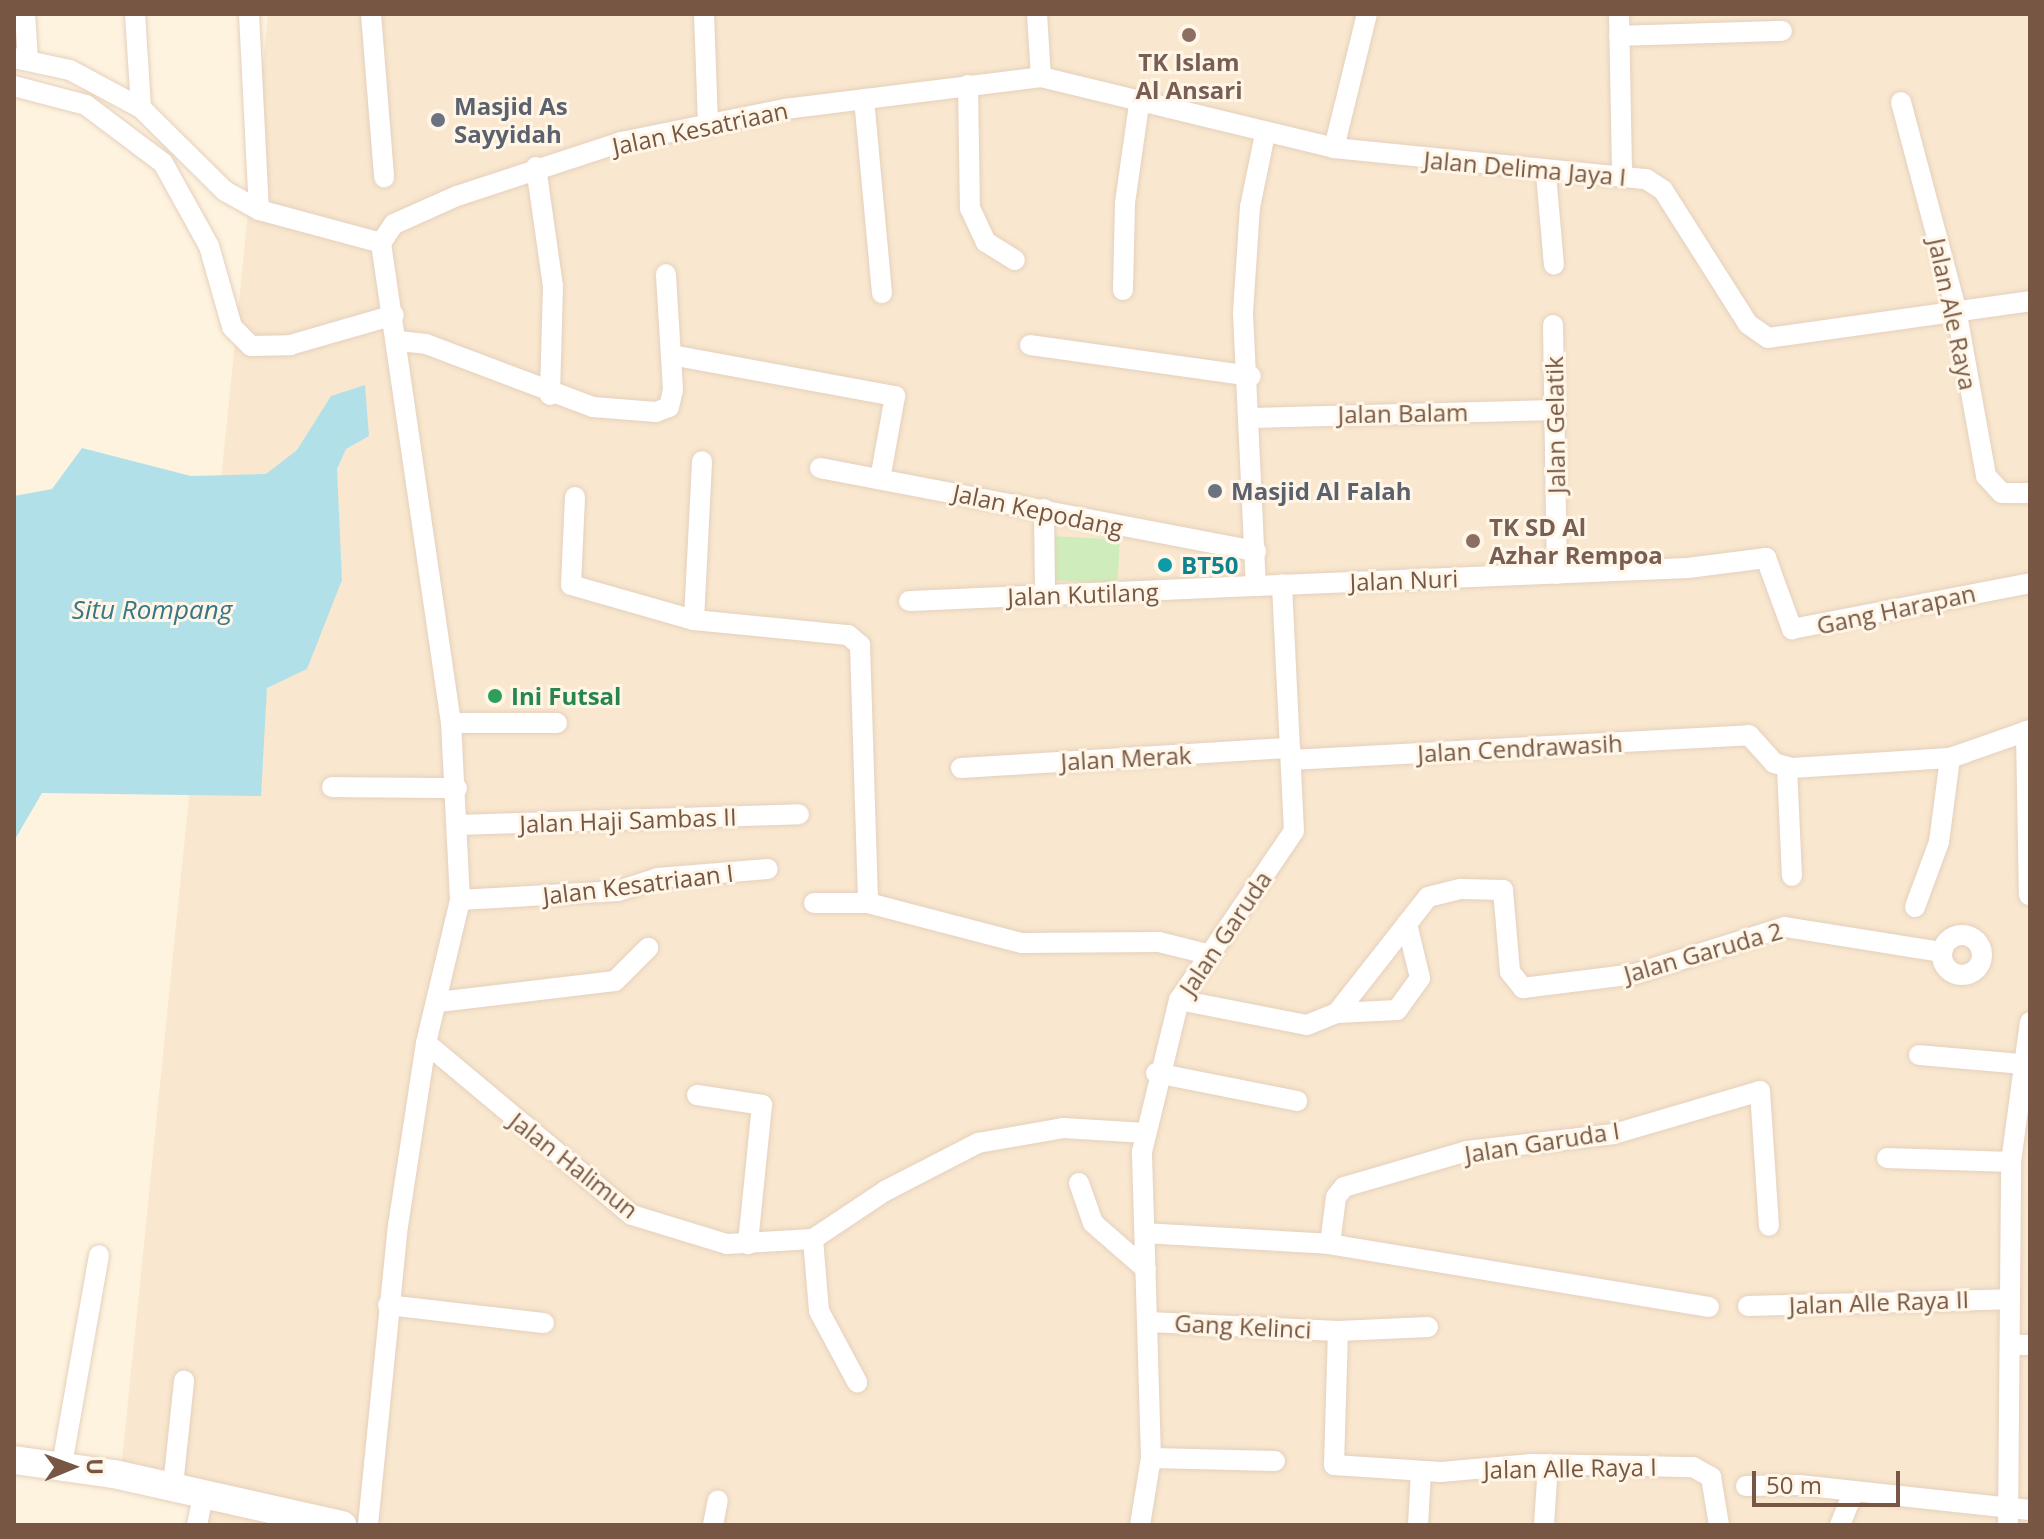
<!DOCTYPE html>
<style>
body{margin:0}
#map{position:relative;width:2044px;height:1539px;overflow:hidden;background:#fef3df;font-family:"Open Sans",sans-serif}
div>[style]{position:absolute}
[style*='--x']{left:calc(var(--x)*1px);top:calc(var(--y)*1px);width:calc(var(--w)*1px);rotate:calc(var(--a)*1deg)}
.residential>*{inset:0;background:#f9e7cf}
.green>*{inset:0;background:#cfedbc;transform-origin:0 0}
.water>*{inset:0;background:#b2e0e9}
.roads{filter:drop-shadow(0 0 2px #e5d0bd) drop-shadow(0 0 2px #e5d0bd)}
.street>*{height:20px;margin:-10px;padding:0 10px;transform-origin:10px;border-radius:10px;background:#fff}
.street>.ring{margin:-10px;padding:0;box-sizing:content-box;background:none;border:20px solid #fff;border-radius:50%}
.secondary>*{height:28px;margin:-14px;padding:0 14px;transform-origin:14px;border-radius:14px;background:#fff}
.dots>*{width:22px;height:22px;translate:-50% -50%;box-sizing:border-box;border:4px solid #fff6e7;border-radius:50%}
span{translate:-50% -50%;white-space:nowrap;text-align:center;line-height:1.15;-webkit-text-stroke:6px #fff6e7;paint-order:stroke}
.education-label{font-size:24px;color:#785e54;font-weight:700}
.left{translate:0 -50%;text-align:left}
.worship-label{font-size:24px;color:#5b616d;font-weight:700}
.street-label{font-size:24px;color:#775744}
.culture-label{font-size:24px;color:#0d838f;font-weight:700}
.leisure-label{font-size:24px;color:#27864d;font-weight:700}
.water-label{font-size:26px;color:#397786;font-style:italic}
.frame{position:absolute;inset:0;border:16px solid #775744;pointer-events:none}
.north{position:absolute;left:32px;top:1427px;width:80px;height:80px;-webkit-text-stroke:6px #fff6e7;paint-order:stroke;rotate:89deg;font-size:22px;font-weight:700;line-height:32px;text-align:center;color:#775744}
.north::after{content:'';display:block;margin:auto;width:28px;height:36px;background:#775744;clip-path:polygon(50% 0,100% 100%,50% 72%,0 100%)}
.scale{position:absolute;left:1752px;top:1471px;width:148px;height:36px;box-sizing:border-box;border:4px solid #775744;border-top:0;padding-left:10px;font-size:24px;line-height:28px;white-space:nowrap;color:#775744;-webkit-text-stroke:6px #fff6e7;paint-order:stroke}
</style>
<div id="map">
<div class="residential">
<div style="clip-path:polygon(268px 14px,2030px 14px,2030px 1525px,205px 1525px,210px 1508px,120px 1481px)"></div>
</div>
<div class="green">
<div style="left:1051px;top:536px;width:69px;height:44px;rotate:3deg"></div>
</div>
<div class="water">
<div style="clip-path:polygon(365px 385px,369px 436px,346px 449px,337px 469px,342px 580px,307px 669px,267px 688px,261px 796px,42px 793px,14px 841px,14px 496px,52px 489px,82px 448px,191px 476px,266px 474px,297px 450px,331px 396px)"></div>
</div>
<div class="roads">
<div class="street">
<div style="--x:25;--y:14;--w:45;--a:86.2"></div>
<div style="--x:135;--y:14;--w:94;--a:86.3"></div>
<div style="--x:249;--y:14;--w:196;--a:87.1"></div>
<div style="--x:259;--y:210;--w:126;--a:15.1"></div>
<div style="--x:371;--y:14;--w:164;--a:85.4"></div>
<div style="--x:704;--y:14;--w:109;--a:87.9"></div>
<div style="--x:1037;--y:14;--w:63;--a:86.4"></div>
<div style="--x:1619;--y:14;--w:163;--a:88.9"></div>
<div style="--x:1619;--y:36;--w:163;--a:-1.8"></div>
<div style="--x:14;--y:58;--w:57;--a:12.1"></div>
<div style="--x:70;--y:70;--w:81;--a:28.2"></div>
<div style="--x:141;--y:108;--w:118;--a:44.7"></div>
<div style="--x:225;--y:191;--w:39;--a:29"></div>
<div style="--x:968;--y:85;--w:123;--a:89.1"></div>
<div style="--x:970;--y:208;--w:38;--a:65"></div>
<div style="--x:986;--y:242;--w:34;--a:32"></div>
<div style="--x:14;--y:86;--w:74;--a:14.8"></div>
<div style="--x:86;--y:105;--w:96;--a:37"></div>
<div style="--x:163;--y:163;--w:95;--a:61"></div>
<div style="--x:209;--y:246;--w:84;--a:74.1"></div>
<div style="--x:232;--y:327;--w:27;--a:45"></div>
<div style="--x:251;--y:346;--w:39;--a:-1"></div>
<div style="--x:290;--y:345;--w:108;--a:-16.1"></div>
<div style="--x:864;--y:99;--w:195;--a:84.7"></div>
<div style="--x:1901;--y:102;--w:214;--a:75.1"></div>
<div style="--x:1956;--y:309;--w:170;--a:79.8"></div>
<div style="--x:1986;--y:476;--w:23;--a:47"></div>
<div style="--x:2002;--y:493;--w:28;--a:0"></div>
<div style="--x:1265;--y:134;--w:75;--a:101.6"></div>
<div style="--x:1250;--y:207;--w:106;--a:93.8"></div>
<div style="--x:1243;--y:313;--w:273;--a:87.3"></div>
<div style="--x:1256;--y:586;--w:432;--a:-2.4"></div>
<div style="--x:1688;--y:568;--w:79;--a:-7.3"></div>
<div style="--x:1766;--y:558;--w:76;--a:69.9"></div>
<div style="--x:1792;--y:629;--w:242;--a:-10.9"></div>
<div style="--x:1334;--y:148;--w:138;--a:-76.2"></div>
<div style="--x:536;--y:167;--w:120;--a:81.9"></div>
<div style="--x:553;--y:286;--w:109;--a:91.6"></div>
<div style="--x:1546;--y:174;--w:91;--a:85"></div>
<div style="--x:381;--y:243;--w:23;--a:-56"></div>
<div style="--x:394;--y:224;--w:69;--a:-24"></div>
<div style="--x:457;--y:196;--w:173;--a:-18.2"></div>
<div style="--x:621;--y:142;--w:167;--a:-11.4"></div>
<div style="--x:785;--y:109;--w:258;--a:-7.1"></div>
<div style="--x:1041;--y:77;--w:301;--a:13.6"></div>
<div style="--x:1334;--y:148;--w:314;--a:5.7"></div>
<div style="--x:1646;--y:179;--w:20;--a:33"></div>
<div style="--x:1663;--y:190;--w:159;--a:57.6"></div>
<div style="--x:1748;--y:324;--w:24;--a:35"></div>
<div style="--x:1768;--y:338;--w:265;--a:-8"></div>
<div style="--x:1123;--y:290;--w:87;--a:-88.7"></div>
<div style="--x:1125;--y:203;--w:99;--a:-81.9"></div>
<div style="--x:1553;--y:325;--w:249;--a:89.1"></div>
<div style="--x:399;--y:341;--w:27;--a:6"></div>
<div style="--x:426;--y:344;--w:178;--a:20.7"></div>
<div style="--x:593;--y:407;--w:63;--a:4.5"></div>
<div style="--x:656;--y:412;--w:14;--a:-21"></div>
<div style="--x:669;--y:407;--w:17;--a:-77"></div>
<div style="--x:673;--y:390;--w:116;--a:-93.5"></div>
<div style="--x:1030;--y:345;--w:223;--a:8"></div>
<div style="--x:671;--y:355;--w:228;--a:10.4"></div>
<div style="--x:895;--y:396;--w:84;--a:100.2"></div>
<div style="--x:1252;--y:418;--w:302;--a:-1.5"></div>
<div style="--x:820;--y:468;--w:444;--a:10.8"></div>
<div style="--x:575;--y:497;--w:88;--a:92.6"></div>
<div style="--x:571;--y:585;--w:128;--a:15.9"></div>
<div style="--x:694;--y:620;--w:155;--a:5.6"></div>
<div style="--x:848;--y:635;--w:16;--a:40"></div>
<div style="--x:860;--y:645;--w:258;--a:88.2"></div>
<div style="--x:868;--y:903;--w:159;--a:14.6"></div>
<div style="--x:1022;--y:943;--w:137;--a:-0.4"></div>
<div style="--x:1159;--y:942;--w:49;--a:14"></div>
<div style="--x:1044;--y:509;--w:87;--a:89.3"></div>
<div style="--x:909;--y:601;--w:347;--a:-2.5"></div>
<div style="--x:694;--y:620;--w:159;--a:-87.1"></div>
<div style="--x:451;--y:723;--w:106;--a:0"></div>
<div style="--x:2026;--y:731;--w:164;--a:89"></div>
<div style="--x:1291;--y:760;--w:459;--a:-3.1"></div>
<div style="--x:1749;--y:735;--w:38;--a:48"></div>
<div style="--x:1774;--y:763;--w:19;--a:16"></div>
<div style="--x:1792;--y:768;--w:158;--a:-3.6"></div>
<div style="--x:1950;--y:758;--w:85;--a:-19.3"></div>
<div style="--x:1787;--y:767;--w:109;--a:87.4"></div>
<div style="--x:961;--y:768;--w:330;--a:-3.5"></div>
<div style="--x:332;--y:787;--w:125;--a:0.5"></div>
<div style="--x:458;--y:825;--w:341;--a:-1.8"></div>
<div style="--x:460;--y:900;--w:158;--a:-3.3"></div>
<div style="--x:618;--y:891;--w:42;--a:-18"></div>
<div style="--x:658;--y:878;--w:110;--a:-4.7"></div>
<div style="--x:814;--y:903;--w:54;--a:0"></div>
<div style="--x:1915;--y:907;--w:69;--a:-69.7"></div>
<div style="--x:1939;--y:842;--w:85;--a:-82.5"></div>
<div class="ring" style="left:1942px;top:935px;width:20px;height:20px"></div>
<div style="--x:1179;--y:1000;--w:130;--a:11.1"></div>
<div style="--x:1307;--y:1025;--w:32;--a:-22"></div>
<div style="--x:1337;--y:1013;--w:147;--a:-51.9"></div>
<div style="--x:1428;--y:897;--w:34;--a:-14"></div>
<div style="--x:1461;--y:889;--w:42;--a:1.4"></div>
<div style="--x:1503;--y:890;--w:82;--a:85.1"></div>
<div style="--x:1510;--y:972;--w:21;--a:51"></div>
<div style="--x:1523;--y:988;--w:113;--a:-7.1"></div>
<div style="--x:1635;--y:974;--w:157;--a:-17.4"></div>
<div style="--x:1785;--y:927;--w:158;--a:9.1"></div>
<div style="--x:439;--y:1002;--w:177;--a:-6.8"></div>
<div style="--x:615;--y:981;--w:47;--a:-45"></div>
<div style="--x:1337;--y:1013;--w:60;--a:-2.9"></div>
<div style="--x:1397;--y:1010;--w:39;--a:-54"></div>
<div style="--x:1420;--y:978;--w:56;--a:-103.5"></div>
<div style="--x:426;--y:1043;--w:268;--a:39.9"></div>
<div style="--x:632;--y:1215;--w:99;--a:17"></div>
<div style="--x:727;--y:1244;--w:86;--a:-3.3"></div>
<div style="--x:813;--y:1239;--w:87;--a:-33.7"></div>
<div style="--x:885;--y:1191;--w:105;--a:-27.3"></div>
<div style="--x:978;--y:1143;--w:86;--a:-10"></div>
<div style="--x:1063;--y:1128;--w:83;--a:3.4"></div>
<div style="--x:1919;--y:1055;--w:103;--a:5"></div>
<div style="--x:1156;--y:1073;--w:144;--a:11.2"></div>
<div style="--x:697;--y:1095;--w:66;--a:8.7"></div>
<div style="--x:762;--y:1105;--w:140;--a:95.8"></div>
<div style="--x:1887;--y:1158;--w:124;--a:1.8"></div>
<div style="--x:1079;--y:1183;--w:42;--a:70.7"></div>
<div style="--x:1093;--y:1223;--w:70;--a:41"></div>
<div style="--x:1145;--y:1233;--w:185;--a:3.4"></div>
<div style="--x:813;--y:1239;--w:72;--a:85.2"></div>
<div style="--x:819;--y:1311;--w:81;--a:61.8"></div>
<div style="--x:388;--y:1305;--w:157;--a:6.6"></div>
<div style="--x:1748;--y:1306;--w:262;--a:-1.5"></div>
<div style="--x:1709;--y:1307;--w:384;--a:-170.6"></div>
<div style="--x:1330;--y:1244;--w:47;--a:-82.7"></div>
<div style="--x:1336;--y:1197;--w:13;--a:-51"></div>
<div style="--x:1344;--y:1187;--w:128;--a:-16.3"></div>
<div style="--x:1467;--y:1151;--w:148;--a:-6.6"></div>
<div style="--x:1614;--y:1134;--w:152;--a:-16.4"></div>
<div style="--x:1760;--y:1091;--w:135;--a:86.2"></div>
<div style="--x:1148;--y:1322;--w:190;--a:2.7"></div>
<div style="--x:1428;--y:1327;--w:90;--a:177.5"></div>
<div style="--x:1338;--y:1331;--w:134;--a:91.7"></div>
<div style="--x:1334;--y:1465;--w:107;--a:3.7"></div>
<div style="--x:1441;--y:1472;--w:89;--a:-5.1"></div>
<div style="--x:1530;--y:1464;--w:163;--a:1.1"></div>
<div style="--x:1693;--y:1467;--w:21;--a:29"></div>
<div style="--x:1711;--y:1477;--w:49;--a:80.5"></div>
<div style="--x:2010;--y:1345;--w:20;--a:0"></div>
<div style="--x:1151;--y:1458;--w:124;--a:1.4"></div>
<div style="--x:62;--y:1465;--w:213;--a:-80"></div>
<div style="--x:173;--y:1486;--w:106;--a:-84"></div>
<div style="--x:1746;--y:1486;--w:53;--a:-1.1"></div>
<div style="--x:1799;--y:1485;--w:232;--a:6.2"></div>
<div style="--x:197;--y:1525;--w:34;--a:-78"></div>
<div style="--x:368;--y:1525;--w:301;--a:-84.3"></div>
<div style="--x:398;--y:1226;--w:185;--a:-81.3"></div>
<div style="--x:426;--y:1043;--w:147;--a:-76.6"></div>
<div style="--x:460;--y:900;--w:177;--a:-92.9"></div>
<div style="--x:451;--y:723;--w:485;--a:-98.3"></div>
<div style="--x:713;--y:1525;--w:25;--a:-79"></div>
<div style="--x:1140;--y:1525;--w:68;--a:-80.7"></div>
<div style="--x:1151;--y:1458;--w:306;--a:-91.7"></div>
<div style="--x:1142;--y:1152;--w:156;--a:-76.3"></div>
<div style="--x:1179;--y:1000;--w:204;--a:-55.8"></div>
<div style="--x:1294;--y:831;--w:247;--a:-92.8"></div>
<div style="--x:1418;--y:1525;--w:54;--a:-86.8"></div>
<div style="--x:1544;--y:1525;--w:61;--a:-86.2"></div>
<div style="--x:1840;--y:1525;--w:35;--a:-68"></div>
<div style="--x:2008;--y:1525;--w:363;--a:-89.5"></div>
<div style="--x:2011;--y:1162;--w:141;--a:-82.3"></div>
</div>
<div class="secondary">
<div style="--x:14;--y:1460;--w:101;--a:8"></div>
<div style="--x:114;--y:1474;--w:234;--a:12.6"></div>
</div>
</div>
<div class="dots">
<div style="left:1189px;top:35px;background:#8d6e63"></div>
<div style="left:438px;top:120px;background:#6b7280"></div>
<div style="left:1215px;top:491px;background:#6b7280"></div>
<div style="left:1473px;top:541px;background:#8d6e63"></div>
<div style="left:1165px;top:565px;background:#0f9aa8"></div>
<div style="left:495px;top:696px;background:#2e9e5b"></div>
</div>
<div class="education-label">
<span style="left:1189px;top:76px">TK Islam<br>Al Ansari</span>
<span class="left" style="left:1489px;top:541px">TK SD Al<br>Azhar Rempoa</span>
</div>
<div class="worship-label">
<span class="left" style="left:454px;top:120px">Masjid As<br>Sayyidah</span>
<span class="left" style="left:1231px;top:491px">Masjid Al Falah</span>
</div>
<div class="street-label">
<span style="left:700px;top:128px;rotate:-12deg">Jalan Kesatriaan</span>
<span style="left:1525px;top:168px;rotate:5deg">Jalan Delima Jaya I</span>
<span style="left:1953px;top:314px;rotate:78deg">Jalan Ale Raya</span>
<span style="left:1403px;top:413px;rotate:-1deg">Jalan Balam</span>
<span style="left:1555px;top:425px;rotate:-91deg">Jalan Gelatik</span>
<span style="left:1038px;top:510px;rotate:12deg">Jalan Kepodang</span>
<span style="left:1404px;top:580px;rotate:-2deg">Jalan Nuri</span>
<span style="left:1083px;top:594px;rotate:-2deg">Jalan Kutilang</span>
<span style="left:1896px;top:609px;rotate:-12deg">Gang Harapan</span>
<span style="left:1520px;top:748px;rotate:-3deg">Jalan Cendrawasih</span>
<span style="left:1126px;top:758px;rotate:-3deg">Jalan Merak</span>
<span style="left:628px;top:820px;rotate:-2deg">Jalan Haji Sambas II</span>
<span style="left:638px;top:884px;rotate:-7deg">Jalan Kesatriaan I</span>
<span style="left:1225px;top:933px;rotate:-56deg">Jalan Garuda</span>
<span style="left:1703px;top:952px;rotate:-16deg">Jalan Garuda 2</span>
<span style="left:1542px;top:1142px;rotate:-9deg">Jalan Garuda I</span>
<span style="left:574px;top:1165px;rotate:38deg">Jalan Halimun</span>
<span style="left:1879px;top:1302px;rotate:-2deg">Jalan Alle Raya II</span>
<span style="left:1243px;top:1326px;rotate:3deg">Gang Kelinci</span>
<span style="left:1570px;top:1468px;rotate:-1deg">Jalan Alle Raya I</span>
</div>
<div class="culture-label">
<span class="left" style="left:1181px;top:565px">BT50</span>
</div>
<div class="leisure-label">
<span class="left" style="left:511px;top:696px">Ini Futsal</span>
</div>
<div class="water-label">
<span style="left:152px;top:610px">Situ Rompang</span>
</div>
<div class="frame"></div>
<div class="north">U</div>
<div class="scale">50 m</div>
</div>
